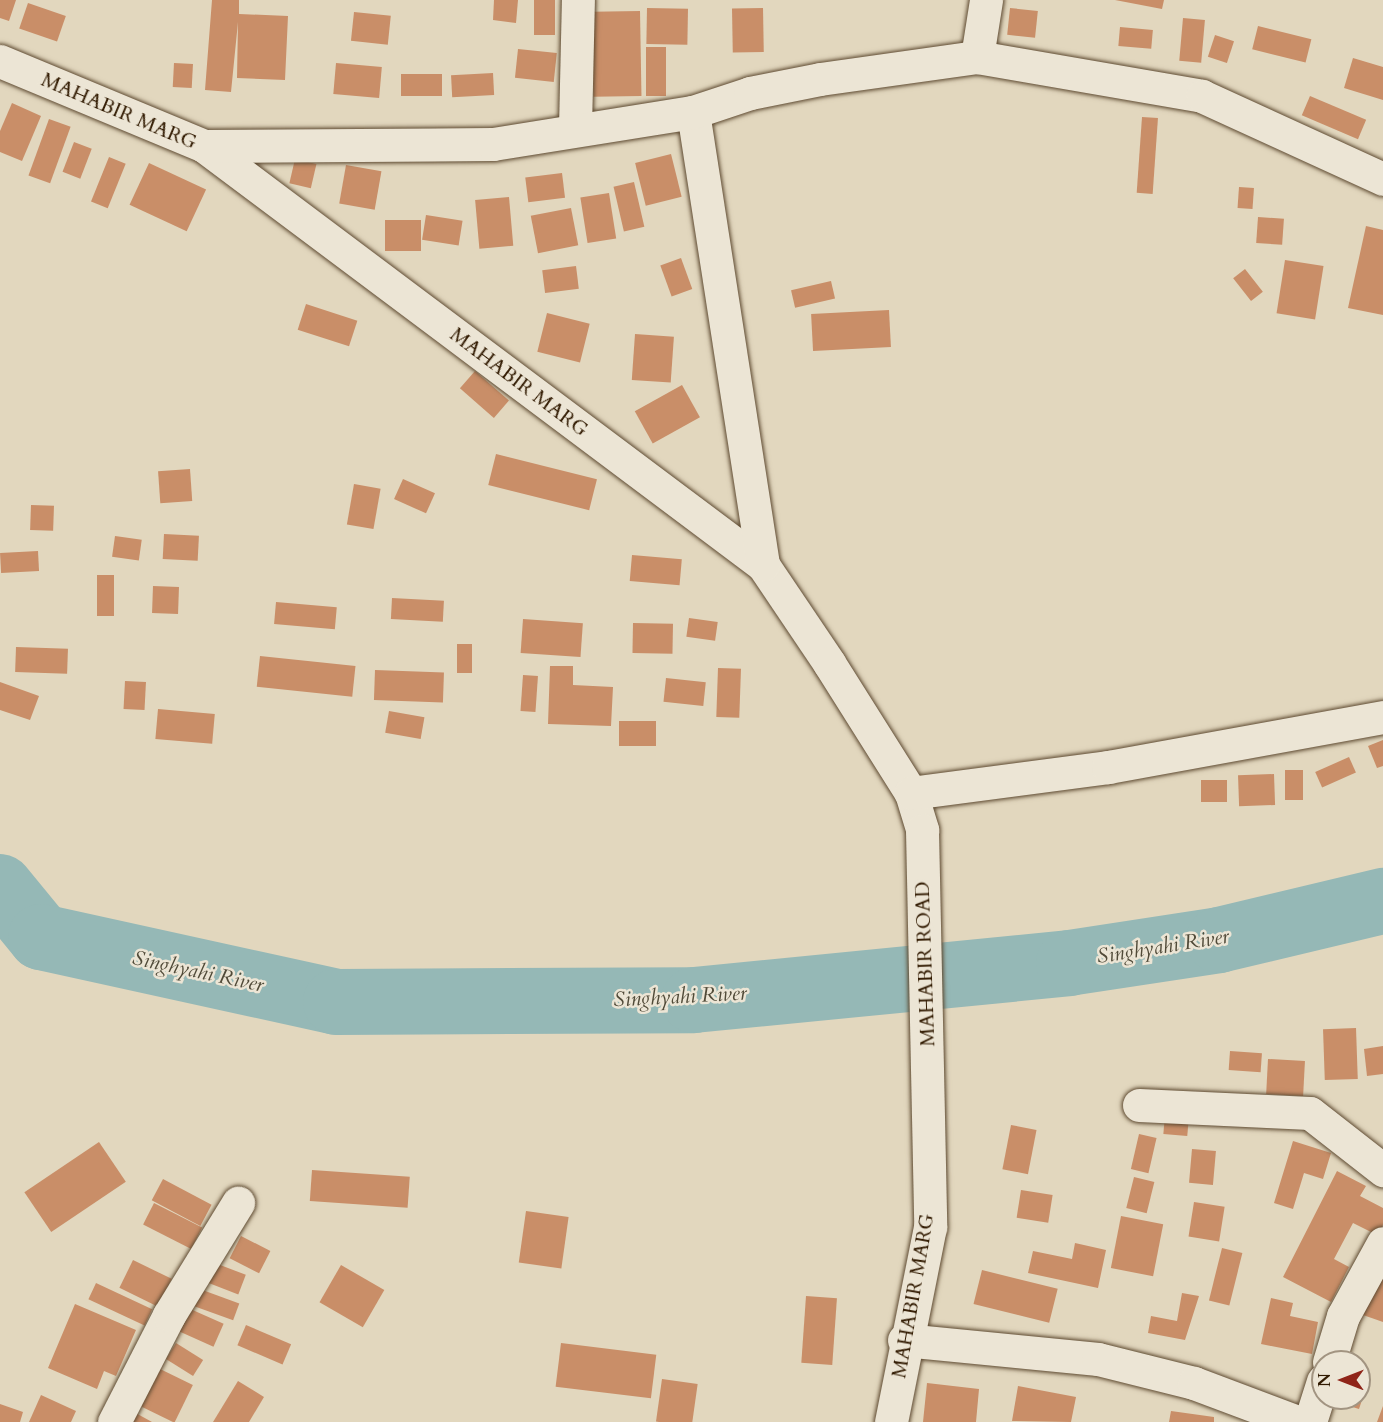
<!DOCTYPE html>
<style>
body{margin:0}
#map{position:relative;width:1383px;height:1422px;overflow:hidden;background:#e2d7be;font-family:Cardo,serif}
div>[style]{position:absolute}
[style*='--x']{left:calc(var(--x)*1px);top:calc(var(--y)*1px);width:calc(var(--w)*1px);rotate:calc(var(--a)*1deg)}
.river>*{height:66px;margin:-33px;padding:0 33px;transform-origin:33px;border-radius:33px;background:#95b8b6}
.building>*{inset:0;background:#c98e68;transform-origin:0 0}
.roads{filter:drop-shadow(0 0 2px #5e4a31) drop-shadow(0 0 2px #5e4a31)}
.street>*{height:33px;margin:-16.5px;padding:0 16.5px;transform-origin:16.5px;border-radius:16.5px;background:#ece5d5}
span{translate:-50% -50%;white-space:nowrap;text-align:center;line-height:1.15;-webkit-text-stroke:5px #ece5d5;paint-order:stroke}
.street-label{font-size:20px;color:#321b02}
.water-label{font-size:21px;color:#504a38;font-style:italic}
.north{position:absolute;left:1311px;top:1350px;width:60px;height:60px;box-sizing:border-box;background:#ece5d5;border:2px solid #a29481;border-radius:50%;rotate:270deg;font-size:16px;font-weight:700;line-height:24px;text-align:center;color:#321b02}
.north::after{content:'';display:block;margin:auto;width:21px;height:27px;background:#8f2418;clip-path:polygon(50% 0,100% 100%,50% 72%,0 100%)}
</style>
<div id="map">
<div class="river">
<div style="--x:0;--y:887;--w:65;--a:50.6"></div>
<div style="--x:41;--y:937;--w:302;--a:12.4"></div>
<div style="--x:336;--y:1002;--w:358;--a:-0.3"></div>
<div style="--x:694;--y:1000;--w:377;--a:-5.6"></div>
<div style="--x:1069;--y:963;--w:152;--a:-8.7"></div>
<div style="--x:1219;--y:940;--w:169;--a:-13.4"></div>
</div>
<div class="building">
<div style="clip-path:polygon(0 0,16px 0,9px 21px,0 18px)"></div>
<div style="clip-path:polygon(212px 0,239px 0,239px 14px,288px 16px,285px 80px,237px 78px,238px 22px,231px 92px,205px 90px)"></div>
<div style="clip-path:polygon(494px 0,518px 0,516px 23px,493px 20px)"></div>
<div style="left:534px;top:0;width:21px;height:35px"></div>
<div style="clip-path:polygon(1115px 0,1164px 0,1162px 9px)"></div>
<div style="left:28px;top:3px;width:40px;height:27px;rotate:19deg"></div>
<div style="left:647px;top:8px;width:41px;height:36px;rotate:1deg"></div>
<div style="left:763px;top:8px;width:44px;height:31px;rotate:89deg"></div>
<div style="left:1010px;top:8px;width:28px;height:27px;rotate:6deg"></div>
<div style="left:640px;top:11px;width:85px;height:48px;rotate:89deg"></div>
<div style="left:354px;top:12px;width:37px;height:29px;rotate:6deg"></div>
<div style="left:1183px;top:18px;width:22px;height:43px;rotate:5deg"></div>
<div style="left:1258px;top:26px;width:55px;height:24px;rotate:14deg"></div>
<div style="left:1120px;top:27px;width:33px;height:19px;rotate:5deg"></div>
<div style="left:1215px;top:35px;width:20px;height:23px;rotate:18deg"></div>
<div style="left:646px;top:47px;width:20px;height:49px"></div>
<div style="left:518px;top:49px;width:39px;height:29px;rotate:6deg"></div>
<div style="clip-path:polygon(1353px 58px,1383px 67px,1383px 100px,1344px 88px)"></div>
<div style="left:174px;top:63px;width:19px;height:24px;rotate:3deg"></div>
<div style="left:336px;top:63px;width:46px;height:31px;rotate:5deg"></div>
<div style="left:493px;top:73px;width:22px;height:42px;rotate:87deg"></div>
<div style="left:401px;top:74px;width:41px;height:22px"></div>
<div style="left:1310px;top:96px;width:61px;height:21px;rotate:23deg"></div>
<div style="clip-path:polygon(12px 103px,41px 116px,22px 161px,0 152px,0 131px)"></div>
<div style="left:1142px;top:117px;width:16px;height:76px;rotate:4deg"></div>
<div style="left:49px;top:119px;width:23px;height:60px;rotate:20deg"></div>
<div style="left:74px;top:142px;width:19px;height:32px;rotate:21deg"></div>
<div style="left:671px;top:154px;width:44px;height:37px;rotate:76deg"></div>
<div style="left:109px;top:157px;width:18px;height:48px;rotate:22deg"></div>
<div style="left:295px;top:159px;width:22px;height:25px;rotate:13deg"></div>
<div style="left:149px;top:163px;width:63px;height:46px;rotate:25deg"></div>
<div style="left:346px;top:165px;width:36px;height:39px;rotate:10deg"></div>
<div style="left:562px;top:173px;width:25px;height:37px;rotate:83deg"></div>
<div style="left:634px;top:182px;width:46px;height:21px;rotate:77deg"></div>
<div style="left:1239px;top:187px;width:15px;height:21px;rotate:4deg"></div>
<div style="left:609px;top:193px;width:46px;height:29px;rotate:81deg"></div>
<div style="left:509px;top:197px;width:49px;height:34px;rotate:85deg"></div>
<div style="left:571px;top:208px;width:38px;height:41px;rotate:79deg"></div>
<div style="left:426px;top:215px;width:37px;height:25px;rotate:9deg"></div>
<div style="left:1258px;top:217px;width:26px;height:26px;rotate:4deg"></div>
<div style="left:385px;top:220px;width:36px;height:31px"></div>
<div style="clip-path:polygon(1366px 226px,1383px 230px,1383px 315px,1348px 308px)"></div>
<div style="left:681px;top:258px;width:33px;height:22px;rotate:70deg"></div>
<div style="left:1285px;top:260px;width:39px;height:54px;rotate:9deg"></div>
<div style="left:576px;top:266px;width:23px;height:34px;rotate:83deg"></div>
<div style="left:1245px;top:269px;width:29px;height:15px;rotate:52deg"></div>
<div style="left:831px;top:281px;width:18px;height:41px;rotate:77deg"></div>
<div style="left:306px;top:304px;width:54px;height:27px;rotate:18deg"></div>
<div style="left:889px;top:310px;width:37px;height:78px;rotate:87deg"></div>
<div style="left:547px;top:313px;width:44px;height:40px;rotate:14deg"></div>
<div style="left:635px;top:334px;width:39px;height:46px;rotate:4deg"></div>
<div style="left:475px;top:371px;width:45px;height:23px;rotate:41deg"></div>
<div style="left:682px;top:385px;width:37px;height:54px;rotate:61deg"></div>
<div style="left:496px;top:454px;width:104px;height:32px;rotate:14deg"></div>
<div style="left:190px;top:469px;width:32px;height:32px;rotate:86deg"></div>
<div style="left:403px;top:479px;width:35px;height:22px;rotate:24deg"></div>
<div style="left:354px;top:484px;width:27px;height:41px;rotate:10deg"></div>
<div style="left:31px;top:505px;width:23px;height:25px;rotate:2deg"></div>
<div style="left:164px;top:534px;width:35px;height:25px;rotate:3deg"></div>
<div style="left:115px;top:536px;width:27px;height:21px;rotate:8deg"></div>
<div style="left:38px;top:551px;width:20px;height:38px;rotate:87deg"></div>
<div style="left:632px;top:555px;width:50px;height:26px;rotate:5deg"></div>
<div style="left:97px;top:575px;width:17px;height:41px"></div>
<div style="left:153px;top:586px;width:26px;height:27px;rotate:2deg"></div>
<div style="left:392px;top:598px;width:52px;height:21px;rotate:3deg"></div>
<div style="left:276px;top:602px;width:61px;height:22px;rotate:5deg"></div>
<div style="left:689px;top:618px;width:29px;height:19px;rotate:8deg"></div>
<div style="left:523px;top:619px;width:60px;height:34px;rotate:4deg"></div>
<div style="left:633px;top:623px;width:40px;height:30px;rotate:1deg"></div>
<div style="left:457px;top:644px;width:15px;height:29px"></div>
<div style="left:16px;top:647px;width:52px;height:25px;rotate:2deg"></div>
<div style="left:260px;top:656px;width:96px;height:31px;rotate:6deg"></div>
<div style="clip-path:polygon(550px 666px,573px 666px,573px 685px,613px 687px,611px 726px,548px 724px)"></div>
<div style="left:718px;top:668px;width:23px;height:49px;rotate:2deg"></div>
<div style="left:375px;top:670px;width:69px;height:30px;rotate:2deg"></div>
<div style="left:523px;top:675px;width:15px;height:36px;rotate:4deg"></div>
<div style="left:666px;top:678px;width:40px;height:24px;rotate:6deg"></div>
<div style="left:125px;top:681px;width:21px;height:28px;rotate:3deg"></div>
<div style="clip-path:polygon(0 682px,39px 696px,30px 720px,0 710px)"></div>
<div style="left:158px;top:709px;width:57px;height:30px;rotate:5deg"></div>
<div style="left:389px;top:711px;width:36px;height:22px;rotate:10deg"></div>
<div style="left:619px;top:721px;width:37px;height:25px"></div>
<div style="clip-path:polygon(1383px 740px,1383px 766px,1377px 768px,1368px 746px)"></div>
<div style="left:1349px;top:757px;width:17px;height:37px;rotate:66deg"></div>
<div style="left:1285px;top:770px;width:18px;height:30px"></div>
<div style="left:1274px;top:774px;width:31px;height:36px;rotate:88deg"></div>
<div style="left:1227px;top:780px;width:22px;height:26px;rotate:90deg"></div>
<div style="left:1356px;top:1028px;width:51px;height:33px;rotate:88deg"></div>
<div style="clip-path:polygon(1383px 1046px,1383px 1074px,1367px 1076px,1364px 1049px)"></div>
<div style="left:1230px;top:1051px;width:32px;height:19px;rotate:4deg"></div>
<div style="left:1268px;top:1059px;width:37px;height:35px;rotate:3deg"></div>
<div style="left:1165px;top:1115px;width:24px;height:19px;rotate:5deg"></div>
<div style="left:1011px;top:1125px;width:26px;height:45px;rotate:11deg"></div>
<div style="left:1139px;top:1134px;width:18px;height:36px;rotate:13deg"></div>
<div style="clip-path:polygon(1293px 1141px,1331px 1153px,1323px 1179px,1304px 1173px,1293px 1209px,1274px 1203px)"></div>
<div style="left:99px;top:1142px;width:48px;height:90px;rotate:56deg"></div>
<div style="left:1192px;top:1149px;width:24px;height:34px;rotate:5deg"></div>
<div style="left:312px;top:1170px;width:98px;height:31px;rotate:4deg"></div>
<div style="clip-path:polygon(1337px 1171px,1366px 1186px,1360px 1196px,1383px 1208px,1383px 1225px,1377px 1235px,1353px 1223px,1334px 1259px,1349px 1267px,1331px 1302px,1283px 1277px)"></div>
<div style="left:1134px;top:1177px;width:21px;height:32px;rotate:14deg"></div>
<div style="left:163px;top:1179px;width:55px;height:24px;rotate:28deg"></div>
<div style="left:1021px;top:1190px;width:32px;height:28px;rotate:9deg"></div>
<div style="left:1194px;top:1202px;width:31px;height:35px;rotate:9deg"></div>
<div style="left:154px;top:1203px;width:54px;height:24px;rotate:27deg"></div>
<div style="left:526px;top:1211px;width:43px;height:52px;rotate:8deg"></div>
<div style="left:1121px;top:1216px;width:43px;height:53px;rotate:11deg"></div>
<div style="left:241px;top:1236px;width:33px;height:25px;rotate:27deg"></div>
<div style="clip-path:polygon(1075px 1243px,1106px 1250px,1098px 1288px,1028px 1273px,1033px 1251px,1072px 1259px)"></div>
<div style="left:1222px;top:1248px;width:21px;height:54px;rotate:14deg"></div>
<div style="left:133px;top:1260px;width:43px;height:31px;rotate:26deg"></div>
<div style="left:215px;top:1263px;width:33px;height:21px;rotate:21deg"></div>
<div style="left:341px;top:1265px;width:50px;height:43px;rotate:30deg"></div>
<div style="clip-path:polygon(1381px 1267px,1383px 1268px,1383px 1322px,1363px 1315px)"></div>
<div style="left:982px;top:1270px;width:78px;height:35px;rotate:14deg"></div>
<div style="left:96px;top:1283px;width:62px;height:18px;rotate:25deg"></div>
<div style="left:197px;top:1288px;width:45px;height:18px;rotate:20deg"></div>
<div style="clip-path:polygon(1182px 1293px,1199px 1296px,1185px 1340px,1148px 1333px,1151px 1316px,1177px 1321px)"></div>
<div style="left:806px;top:1296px;width:31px;height:67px;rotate:4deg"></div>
<div style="clip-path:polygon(1271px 1298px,1293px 1303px,1290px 1316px,1318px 1322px,1312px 1354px,1261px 1344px)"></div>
<div style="clip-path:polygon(75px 1304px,136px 1330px,116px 1376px,104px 1371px,97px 1389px,48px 1368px)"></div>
<div style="left:188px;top:1308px;width:39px;height:25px;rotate:24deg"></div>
<div style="left:246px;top:1325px;width:49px;height:22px;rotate:23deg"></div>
<div style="left:176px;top:1343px;width:32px;height:19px;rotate:32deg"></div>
<div style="left:561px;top:1343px;width:96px;height:44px;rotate:7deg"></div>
<div style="left:156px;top:1367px;width:41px;height:42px;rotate:26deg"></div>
<div style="left:662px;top:1379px;width:36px;height:43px;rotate:8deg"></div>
<div style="clip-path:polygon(238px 1381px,264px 1397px,249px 1422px,213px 1422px)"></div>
<div style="clip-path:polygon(927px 1383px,979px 1389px,976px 1422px,923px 1422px)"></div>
<div style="clip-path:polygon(1018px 1386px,1076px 1397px,1071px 1422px,1012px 1421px)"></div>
<div style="clip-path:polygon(1359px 1386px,1366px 1388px,1359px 1409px,1336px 1402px,1359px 1398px)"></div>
<div style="clip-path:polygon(41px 1395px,76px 1411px,71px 1422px,29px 1422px)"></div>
<div style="clip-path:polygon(0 1404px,23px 1412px,20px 1422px,0 1422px)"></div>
<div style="clip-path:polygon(1383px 1406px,1383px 1422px,1377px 1422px)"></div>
<div style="clip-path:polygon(132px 1411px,152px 1422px,126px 1422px)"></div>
<div style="clip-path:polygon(1171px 1411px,1214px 1417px,1214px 1422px,1169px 1422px)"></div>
</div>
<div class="roads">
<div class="street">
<div style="--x:977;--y:57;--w:58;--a:-81"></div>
<div style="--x:0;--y:61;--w:221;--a:22.6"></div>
<div style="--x:204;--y:146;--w:699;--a:36.85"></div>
<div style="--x:763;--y:565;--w:118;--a:56"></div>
<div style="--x:829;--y:663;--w:154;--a:57.8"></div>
<div style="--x:911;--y:793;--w:39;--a:73"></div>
<div style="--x:922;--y:830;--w:397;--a:88.8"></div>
<div style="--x:930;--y:1227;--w:199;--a:101.3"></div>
<div style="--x:693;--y:112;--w:458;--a:81.2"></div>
<div style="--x:575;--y:128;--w:128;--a:-88.7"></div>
<div style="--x:204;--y:146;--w:289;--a:-0.4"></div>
<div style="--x:493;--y:144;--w:203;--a:-9.1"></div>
<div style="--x:693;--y:112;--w:60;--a:-18.4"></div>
<div style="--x:750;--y:93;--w:71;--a:-11.3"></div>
<div style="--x:820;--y:79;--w:159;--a:-8"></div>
<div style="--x:977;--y:57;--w:228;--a:9.8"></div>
<div style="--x:1202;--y:96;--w:199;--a:24.6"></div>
<div style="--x:911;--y:793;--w:199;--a:-7.5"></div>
<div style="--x:1108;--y:767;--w:280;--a:-10.3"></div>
<div style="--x:1139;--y:1105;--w:171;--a:2.7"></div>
<div style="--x:1310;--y:1113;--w:93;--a:38"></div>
<div style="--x:904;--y:1340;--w:195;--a:5.6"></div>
<div style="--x:1098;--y:1359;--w:99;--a:14"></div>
<div style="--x:1194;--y:1383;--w:111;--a:20.6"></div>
<div style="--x:1329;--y:1362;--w:48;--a:-73.1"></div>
<div style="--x:1343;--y:1316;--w:83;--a:-61.3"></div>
<div style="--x:114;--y:1422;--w:120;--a:-62.8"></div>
<div style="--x:169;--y:1315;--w:132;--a:-58.4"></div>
<div style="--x:1310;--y:1422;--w:43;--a:-72.4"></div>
</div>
</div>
<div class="street-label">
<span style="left:119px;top:111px;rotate:23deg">MAHABIR MARG</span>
<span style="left:519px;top:382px;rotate:37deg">MAHABIR MARG</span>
<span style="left:925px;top:964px;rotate:-92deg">MAHABIR ROAD</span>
<span style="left:913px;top:1296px;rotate:-80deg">MAHABIR MARG</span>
</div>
<div class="water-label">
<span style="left:1163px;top:947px;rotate:-9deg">Singhyahi River</span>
<span style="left:198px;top:972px;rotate:12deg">Singhyahi River</span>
<span style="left:680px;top:997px;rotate:-3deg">Singhyahi River</span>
</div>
<div class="north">N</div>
</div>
